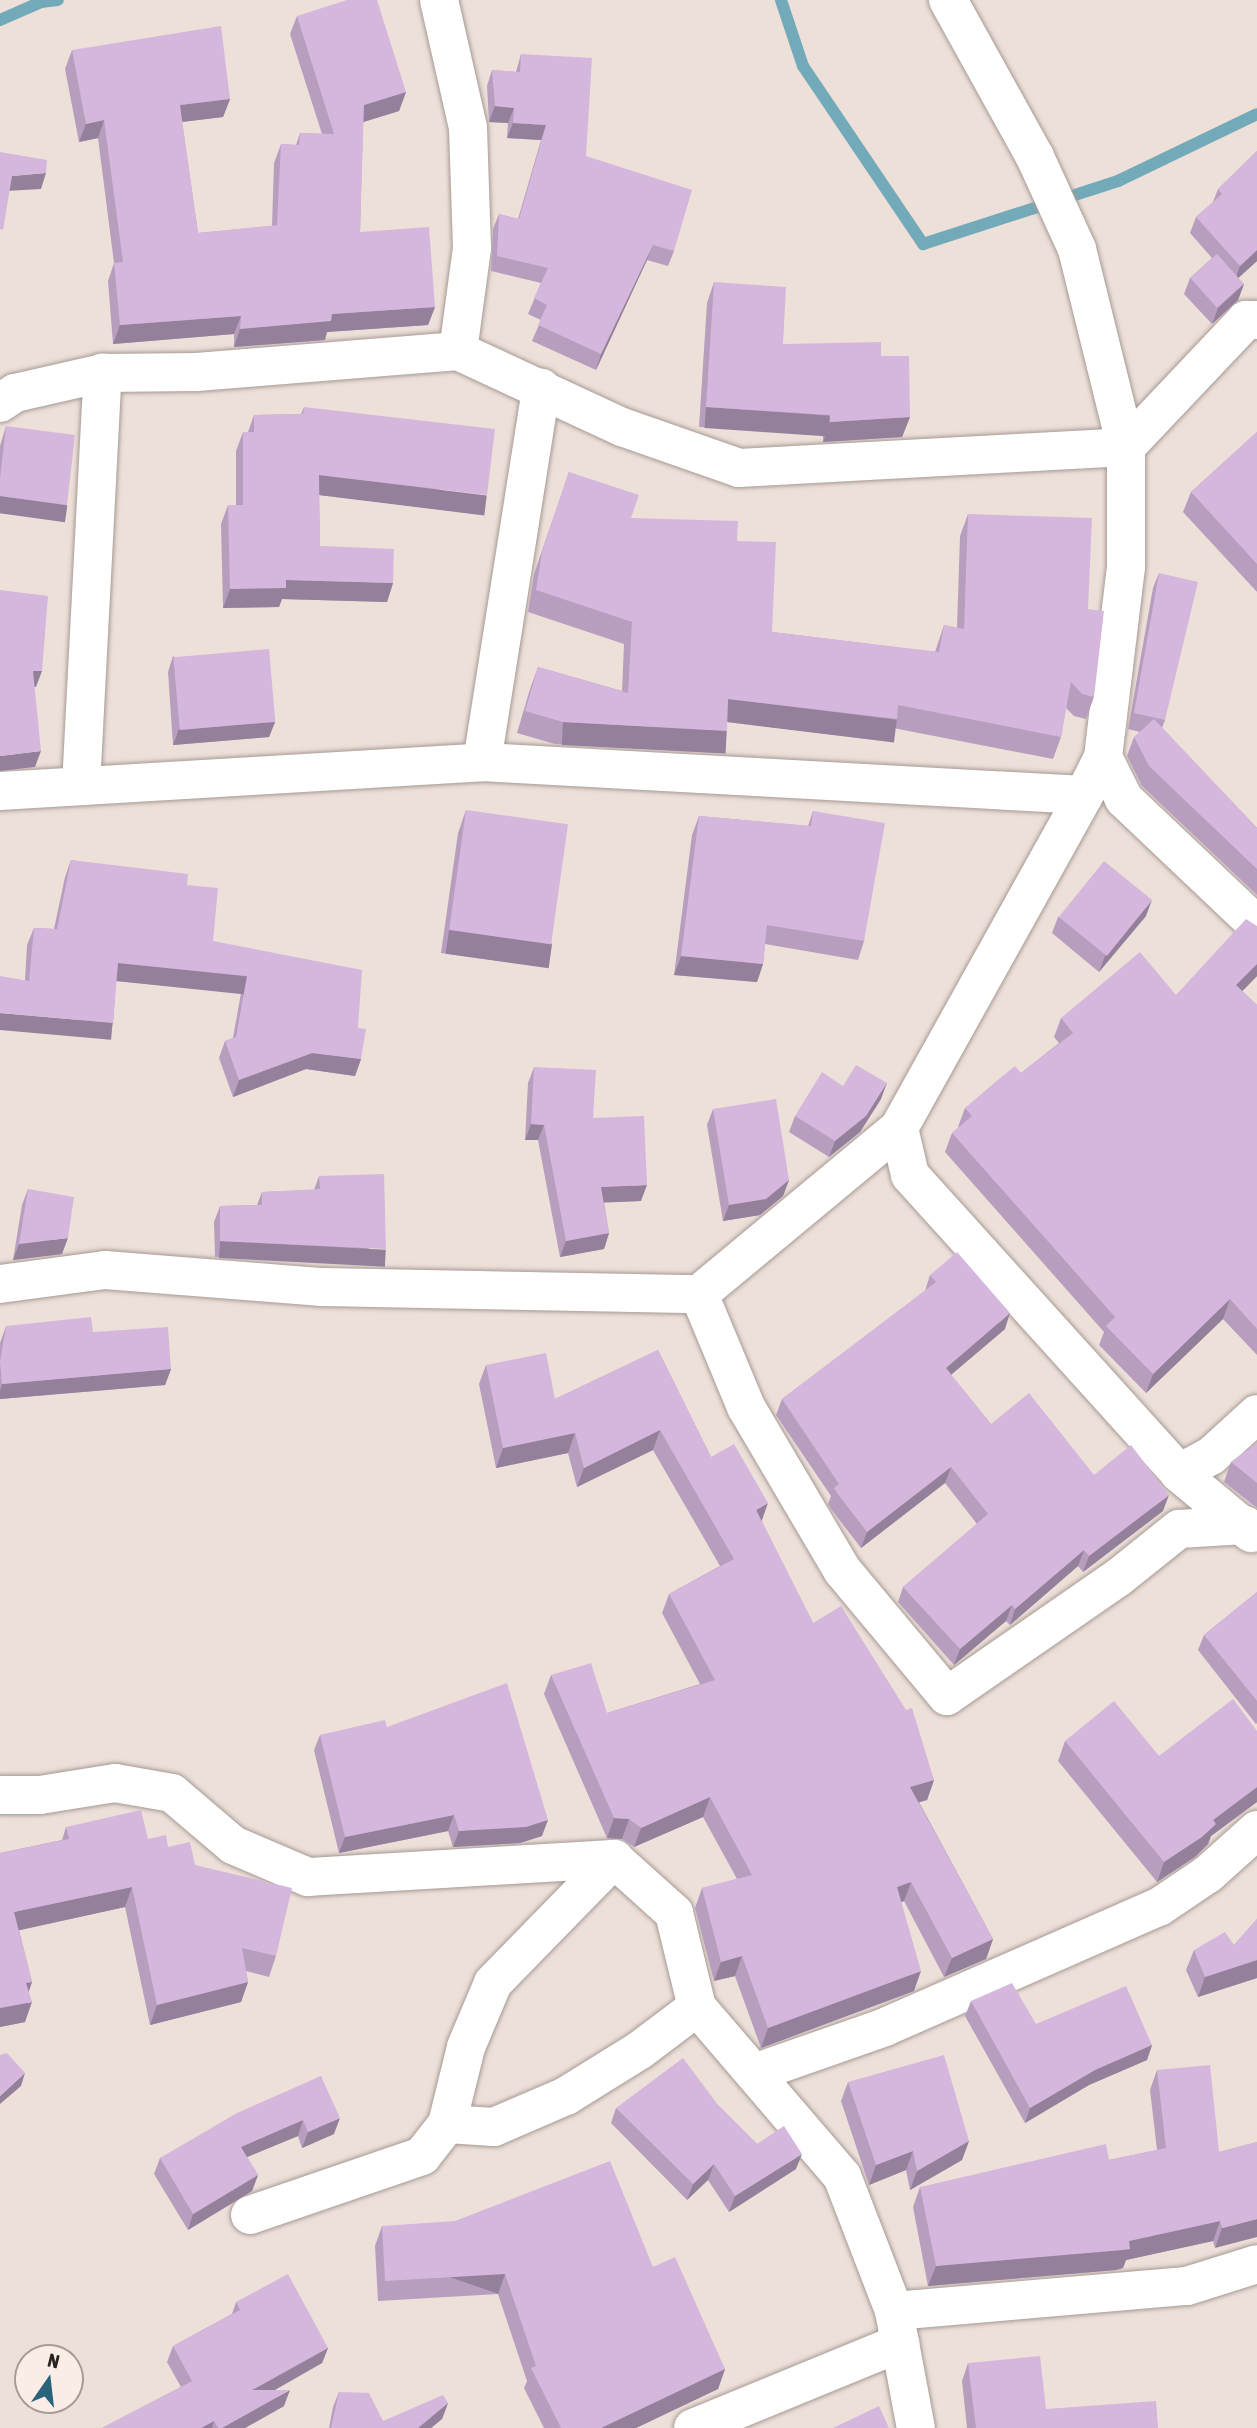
<!DOCTYPE html>
<style>
body{margin:0}
#map{position:relative;width:1257px;height:2428px;overflow:hidden;background:#ede0d9;font-family:"Asap Condensed",sans-serif}
div>[style]{position:absolute}
[style*='--x']{left:calc(var(--x)*1px);top:calc(var(--y)*1px);width:calc(var(--w)*1px);rotate:calc(var(--a)*1deg)}
.stream>*{height:12px;margin:-6px;padding:0 6px;transform-origin:6px;border-radius:6px;background:#73aab9}
.roads{filter:drop-shadow(0 0 2px #a69a94) drop-shadow(0 0 2px #a69a94)}
.minor>*{height:38px;margin:-19px;padding:0 19px;transform-origin:19px;border-radius:19px;background:#fff}
.wall>*{inset:0;background:#b79dbe}
.shaded-wall>*{inset:0;background:#95809b;transform-origin:0 0}
.building>*{inset:0;background:#d5b7dd;transform-origin:0 0}
span{translate:-50% -50%;white-space:nowrap;text-align:center;line-height:1.15;-webkit-text-stroke:7px #faede6;paint-order:stroke}
.north{position:absolute;left:14px;top:2344px;width:70px;height:70px;box-sizing:border-box;background:#faede6;border:2px solid #a69c97;border-radius:50%;rotate:14deg;font-size:19px;font-weight:700;line-height:28px;text-align:center;color:#282321}
.north::after{content:'';display:block;margin:auto;width:24px;height:32px;background:#29637c;clip-path:polygon(50% 0,100% 100%,50% 72%,0 100%)}
</style>
<div id="map">
<div class="stream">
<div style="--x:781;--y:0;--w:70;--a:71.6"></div>
<div style="--x:803;--y:66;--w:215;--a:56"></div>
<div style="--x:923;--y:244;--w:205;--a:-17.9"></div>
<div style="--x:1118;--y:181;--w:154;--a:-25.7"></div>
<div style="--x:0;--y:20;--w:45;--a:-23.7"></div>
<div style="--x:41;--y:2;--w:17;--a:-7"></div>
</div>
<div class="roads">
<div class="minor">
<div style="--x:439;--y:0;--w:131;--a:77.2"></div>
<div style="--x:468;--y:128;--w:120;--a:88.1"></div>
<div style="--x:472;--y:248;--w:104;--a:97.7"></div>
<div style="--x:948;--y:0;--w:179;--a:61"></div>
<div style="--x:1035;--y:157;--w:101;--a:65.5"></div>
<div style="--x:1077;--y:249;--w:204;--a:76.1"></div>
<div style="--x:1126;--y:447;--w:120;--a:90"></div>
<div style="--x:1126;--y:567;--w:191;--a:96.9"></div>
<div style="--x:1103;--y:757;--w:47;--a:63.4"></div>
<div style="--x:1124;--y:799;--w:183;--a:43.5"></div>
<div style="--x:0;--y:403;--w:18;--a:-34"></div>
<div style="--x:15;--y:393;--w:90;--a:-12.8"></div>
<div style="--x:103;--y:373;--w:94;--a:-0.6"></div>
<div style="--x:197;--y:372;--w:262;--a:-4.6"></div>
<div style="--x:458;--y:351;--w:181;--a:24.9"></div>
<div style="--x:622;--y:427;--w:124;--a:19.3"></div>
<div style="--x:739;--y:468;--w:388;--a:-3.1"></div>
<div style="--x:1126;--y:447;--w:175;--a:-46.6"></div>
<div style="--x:1246;--y:320;--w:11;--a:0"></div>
<div style="--x:482;--y:762;--w:379;--a:-81"></div>
<div style="--x:81;--y:786;--w:414;--a:-87"></div>
<div style="--x:0;--y:791;--w:483;--a:-3.4"></div>
<div style="--x:482;--y:762;--w:603;--a:3.14"></div>
<div style="--x:1084;--y:795;--w:42;--a:-63.4"></div>
<div style="--x:899;--y:1128;--w:48;--a:76.8"></div>
<div style="--x:910;--y:1175;--w:401;--a:47.9"></div>
<div style="--x:1179;--y:1473;--w:94;--a:39.8"></div>
<div style="--x:0;--y:1284;--w:106;--a:-7.6"></div>
<div style="--x:105;--y:1270;--w:218;--a:4.5"></div>
<div style="--x:322;--y:1287;--w:377;--a:1.1"></div>
<div style="--x:699;--y:1294;--w:260;--a:-39.7"></div>
<div style="--x:899;--y:1128;--w:381;--a:-60.9"></div>
<div style="--x:699;--y:1294;--w:122;--a:67.4"></div>
<div style="--x:746;--y:1407;--w:189;--a:59.5"></div>
<div style="--x:842;--y:1570;--w:164;--a:50.2"></div>
<div style="--x:947;--y:1696;--w:209;--a:-34.7"></div>
<div style="--x:1119;--y:1577;--w:77;--a:-38.7"></div>
<div style="--x:1179;--y:1529;--w:66;--a:-3.5"></div>
<div style="--x:1179;--y:1473;--w:36;--a:-28"></div>
<div style="--x:1211;--y:1456;--w:62;--a:-42.4"></div>
<div style="--x:0;--y:1795;--w:40;--a:0"></div>
<div style="--x:40;--y:1795;--w:76;--a:-9.1"></div>
<div style="--x:115;--y:1783;--w:58;--a:10"></div>
<div style="--x:172;--y:1793;--w:80;--a:40.4"></div>
<div style="--x:233;--y:1845;--w:82;--a:23.1"></div>
<div style="--x:308;--y:1877;--w:307;--a:-3.4"></div>
<div style="--x:614;--y:1859;--w:81;--a:42"></div>
<div style="--x:674;--y:1913;--w:97;--a:76.3"></div>
<div style="--x:697;--y:2007;--w:223;--a:49.4"></div>
<div style="--x:842;--y:2176;--w:145;--a:68.9"></div>
<div style="--x:894;--y:2311;--w:119;--a:79.4"></div>
<div style="--x:754;--y:2073;--w:139;--a:-19.3"></div>
<div style="--x:885;--y:2027;--w:299;--a:-23.7"></div>
<div style="--x:1159;--y:1907;--w:59;--a:-34"></div>
<div style="--x:1208;--y:1874;--w:66;--a:-41.9"></div>
<div style="--x:447;--y:2124;--w:47;--a:3.7"></div>
<div style="--x:494;--y:2127;--w:78;--a:-23.3"></div>
<div style="--x:566;--y:2096;--w:87;--a:-31.9"></div>
<div style="--x:640;--y:2050;--w:71;--a:-37"></div>
<div style="--x:250;--y:2215;--w:182;--a:-18.9"></div>
<div style="--x:422;--y:2156;--w:41;--a:-52"></div>
<div style="--x:447;--y:2124;--w:79;--a:-76.1"></div>
<div style="--x:466;--y:2047;--w:69;--a:-67.1"></div>
<div style="--x:493;--y:1983;--w:173;--a:-45.7"></div>
<div style="--x:894;--y:2311;--w:294;--a:-4.9"></div>
<div style="--x:1187;--y:2286;--w:73;--a:-17.4"></div>
<div style="--x:693;--y:2428;--w:224;--a:-22.3"></div>
</div>
</div>
<div class="wall">
<div style="clip-path:polygon(297px 16px,406px 92px,399px 111px,363px 122px,360px 232px,435px 307px,428px 325px,327px 332px,325px 340px,234px 347px,234px 334px,113px 344px,108px 281px,114px 263px,98px 138px,79px 142px,65px 69px,72px 50px,230px 99px,223px 117px,182px 122px,198px 233px,272px 226px,274px 163px,281px 144px,296px 145px,300px 133px,322px 134px,290px 34px)"></div>
<div style="clip-path:polygon(521px 54px,586px 156px,674px 251px,668px 266px,647px 260px,596px 370px,532px 341px,541px 320px,528px 314px,541px 283px,491px 271px,493px 229px,499px 214px,518px 219px,541px 140px,507px 138px,508px 123px,489px 122px,487px 86px,492px 70px,516px 72px)"></div>
<div style="clip-path:polygon(1257px 151px,1257px 261px,1238px 278px,1244px 284px,1238px 300px,1212px 324px,1184px 294px,1190px 278px,1212px 258px,1190px 233px,1196px 217px,1213px 202px,1218px 189px)"></div>
<div style="clip-path:polygon(714px 282px,783px 344px,881px 356px,910px 417px,902px 437px,823px 442px,823px 435px,699px 427px,707px 303px)"></div>
<div style="clip-path:polygon(304px 407px,480px 514px,319px 495px,320px 546px,393px 583px,387px 602px,282px 599px,279px 607px,223px 608px,221px 524px,228px 505px,236px 505px,236px 451px,243px 432px,248px 432px,254px 415px,301px 414px)"></div>
<div style="clip-path:polygon(6px 426px,67px 505px,61px 521px,0 513px,0 446px)"></div>
<div style="clip-path:polygon(1257px 432px,1257px 592px,1183px 512px,1191px 492px)"></div>
<div style="clip-path:polygon(569px 472px,631px 518px,737px 541px,772px 632px,935px 652px,944px 625px,957px 628px,960px 536px,968px 514px,1088px 609px,1094px 697px,1086px 719px,1074px 716px,1066px 708px,1061px 737px,1053px 759px,893px 728px,889px 741px,727px 722px,719px 753px,555px 744px,517px 733px,530px 689px,538px 667px,622px 691px,624px 644px,528px 612px,534px 574px)"></div>
<div style="clip-path:polygon(1159px 573px,1165px 720px,1162px 728px,1257px 828px,1257px 895px,1142px 786px,1127px 756px,1134px 737px,1140px 732px,1128px 729px,1153px 588px)"></div>
<div style="clip-path:polygon(173px 656px,275px 722px,269px 737px,173px 745px,168px 672px)"></div>
<div style="clip-path:polygon(466px 810px,552px 944px,544px 967px,441px 953px,458px 833px)"></div>
<div style="clip-path:polygon(813px 811px,864px 941px,858px 960px,765px 944px,763px 964px,757px 982px,674px 975px,692px 835px,699px 816px,808px 826px)"></div>
<div style="clip-path:polygon(71px 860px,187px 885px,213px 941px,358px 1028px,361px 1059px,355px 1076px,306px 1069px,233px 1097px,219px 1058px,225px 1041px,233px 1038px,241px 993px,116px 981px,113px 1023px,107px 1040px,25px 980px,27px 945px,34px 928px,54px 929px,65px 877px)"></div>
<div style="clip-path:polygon(1146px 916px,1099px 972px,1052px 933px,1058px 917px)"></div>
<div style="clip-path:polygon(1257px 926px,1257px 976px,1242px 991px,1257px 1005px,1257px 1355px,1223px 1319px,1146px 1393px,1099px 1345px,1104px 1332px,945px 1152px,952px 1133px,958px 1128px,958px 1127px,965px 1108px,1021px 1073px,1059px 1043px,1054px 1037px,1061px 1018px,1176px 995px)"></div>
<div style="clip-path:polygon(534px 1067px,593px 1118px,641px 1201px,604px 1202px,609px 1233px,604px 1249px,560px 1257px,538px 1140px,525px 1140px,528px 1083px)"></div>
<div style="clip-path:polygon(843px 1086px,881px 1099px,860px 1132px,829px 1157px,789px 1132px,795px 1116px)"></div>
<div style="clip-path:polygon(713px 1109px,789px 1180px,783px 1196px,760px 1215px,723px 1221px,707px 1125px)"></div>
<div style="clip-path:polygon(319px 1176px,380px 1265px,215px 1257px,214px 1222px,220px 1206px,257px 1205px,262px 1192px,314px 1190px)"></div>
<div style="clip-path:polygon(28px 1189px,62px 1254px,13px 1260px,22px 1205px)"></div>
<div style="clip-path:polygon(930px 1275px,1005px 1329px,951px 1375px,991px 1424px,1094px 1475px,1163px 1511px,1083px 1572px,1078px 1566px,1010px 1625px,1006px 1621px,954px 1665px,898px 1602px,903px 1587px,977px 1524px,945px 1483px,861px 1548px,831px 1509px,828px 1504px,831px 1496px,776px 1415px,782px 1399px,925px 1291px)"></div>
<div style="clip-path:polygon(6px 1326px,93px 1332px,171px 1369px,165px 1385px,0 1399px,0 1343px)"></div>
<div style="clip-path:polygon(658px 1350px,711px 1457px,762px 1522px,813px 1623px,934px 1780px,927px 1800px,919px 1802px,993px 1939px,986px 1959px,944px 1977px,904px 1901px,901px 1902px,914px 1991px,761px 2048px,735px 1976px,714px 1981px,695px 1908px,702px 1888px,737px 1879px,703px 1817px,634px 1847px,622px 1839px,607px 1838px,544px 1694px,551px 1675px,607px 1713px,700px 1684px,662px 1613px,669px 1594px,720px 1566px,653px 1450px,577px 1487px,568px 1453px,496px 1468px,479px 1384px,486px 1365px,555px 1399px)"></div>
<div style="clip-path:polygon(1257px 1443px,1257px 1508px,1224px 1482px,1231px 1462px)"></div>
<div style="clip-path:polygon(1257px 1592px,1257px 1723px,1256px 1724px,1198px 1650px,1204px 1635px)"></div>
<div style="clip-path:polygon(387px 1727px,542px 1836px,520px 1843px,453px 1847px,448px 1831px,339px 1853px,314px 1750px,320px 1735px)"></div>
<div style="clip-path:polygon(1257px 1731px,1257px 1802px,1211px 1836px,1208px 1844px,1195px 1857px,1157px 1882px,1058px 1761px,1065px 1741px,1159px 1756px)"></div>
<div style="clip-path:polygon(66px 1827px,148px 1839px,168px 1847px,195px 1865px,276px 1956px,269px 1977px,246px 1971px,248px 1982px,241px 2002px,150px 2025px,125px 1907px,19px 1930px,32px 1982px,29px 1991px,25px 2022px,0 2027px,0 1853px,62px 1840px)"></div>
<div style="clip-path:polygon(1257px 1919px,1257px 1978px,1198px 1997px,1186px 1970px,1194px 1950px,1234px 1945px)"></div>
<div style="clip-path:polygon(971px 2001px,1036px 2024px,1152px 2045px,1147px 2060px,1089px 2085px,1025px 2123px,965px 2016px)"></div>
<div style="clip-path:polygon(1157px 2070px,1219px 2152px,1257px 2142px,1215px 2248px,1213px 2241px,1126px 2260px,1123px 2268px,1116px 2270px,928px 2286px,913px 2207px,920px 2187px,1109px 2160px,1157px 2150px,1150px 2090px)"></div>
<div style="clip-path:polygon(321px 2076px,334px 2134px,302px 2148px,298px 2136px,247px 2157px,258px 2175px,252px 2191px,188px 2230px,154px 2174px,160px 2158px)"></div>
<div style="clip-path:polygon(848px 2082px,969px 2141px,962px 2160px,910px 2190px,906px 2170px,869px 2185px,841px 2101px)"></div>
<div style="clip-path:polygon(718px 2105px,757px 2144px,796px 2169px,729px 2212px,708px 2180px,687px 2200px,611px 2123px,616px 2108px)"></div>
<div style="clip-path:polygon(382px 2226px,653px 2267px,725px 2369px,718px 2389px,636px 2428px,544px 2428px,524px 2388px,527px 2381px,498px 2294px,378px 2301px,375px 2246px)"></div>
<div style="clip-path:polygon(236px 2302px,328px 2348px,322px 2363px,274px 2390px,284px 2406px,245px 2428px,102px 2428px,181px 2387px,167px 2362px,173px 2346px,232px 2314px)"></div>
<div style="clip-path:polygon(968px 2363px,1046px 2409px,1158px 2428px,967px 2428px,962px 2381px)"></div>
<div style="clip-path:polygon(339px 2392px,383px 2421px,448px 2403px,442px 2419px,431px 2428px,329px 2428px,333px 2407px)"></div>
</div>
<div class="shaded-wall">
<div style="clip-path:polygon(406px 92px,399px 111px,357px 124px,364px 105px)"></div>
<div style="clip-path:polygon(230px 99px,223px 117px,173px 123px,180px 105px)"></div>
<div style="clip-path:polygon(495px 106px,514px 108px,508px 123px,489px 122px)"></div>
<div style="clip-path:polygon(104px 120px,98px 138px,79px 142px,86px 124px)"></div>
<div style="clip-path:polygon(513px 123px,546px 125px,541px 140px,507px 138px)"></div>
<div style="clip-path:polygon(46px 173px,41px 189px,6px 191px,12px 176px)"></div>
<div style="clip-path:polygon(653px 245px,647px 260px,596px 370px,601px 354px)"></div>
<div style="clip-path:polygon(1257px 250px,1257px 261px,1234px 282px,1240px 266px)"></div>
<div style="clip-path:polygon(1244px 284px,1238px 300px,1212px 324px,1218px 308px)"></div>
<div style="clip-path:polygon(435px 307px,428px 325px,327px 332px,325px 340px,234px 347px,240px 329px,332px 314px)"></div>
<div style="clip-path:polygon(241px 316px,234px 334px,113px 344px,120px 325px)"></div>
<div style="left:706px;top:407px;width:124px;height:21px;rotate:4deg"></div>
<div style="clip-path:polygon(910px 417px,902px 437px,823px 442px,830px 422px)"></div>
<div style="left:319px;top:475px;width:169px;height:20px;rotate:7deg"></div>
<div style="left:0;top:496px;width:68px;height:17px;rotate:8deg"></div>
<div style="clip-path:polygon(286px 580px,393px 583px,387px 602px,282px 599px,279px 607px,223px 608px,230px 589px)"></div>
<div style="clip-path:polygon(33px 671px,42px 671px,36px 687px,27px 686px)"></div>
<div style="left:728px;top:699px;width:170px;height:23px;rotate:7deg"></div>
<div style="clip-path:polygon(275px 722px,269px 737px,173px 745px,179px 729px)"></div>
<div style="left:563px;top:722px;width:164px;height:23px;rotate:3deg"></div>
<div style="clip-path:polygon(41px 751px,35px 767px,0 771px,0 756px)"></div>
<div style="clip-path:polygon(1152px 900px,1146px 916px,1099px 972px,1105px 956px)"></div>
<div style="left:449px;top:930px;width:104px;height:24px;rotate:8deg"></div>
<div style="clip-path:polygon(681px 956px,763px 964px,757px 982px,674px 975px)"></div>
<div style="left:118px;top:963px;width:130px;height:18px;rotate:6deg"></div>
<div style="clip-path:polygon(1257px 964px,1257px 976px,1229px 1005px,1236px 985px)"></div>
<div style="left:0;top:1013px;width:113px;height:17px;rotate:5deg"></div>
<div style="clip-path:polygon(312px 1053px,361px 1059px,355px 1076px,306px 1069px,233px 1097px,239px 1080px)"></div>
<div style="clip-path:polygon(887px 1083px,881px 1099px,860px 1132px,829px 1157px,835px 1141px)"></div>
<div style="clip-path:polygon(531px 1124px,544px 1125px,538px 1140px,525px 1140px)"></div>
<div style="clip-path:polygon(789px 1180px,783px 1196px,760px 1215px,723px 1221px,729px 1205px)"></div>
<div style="clip-path:polygon(647px 1185px,641px 1201px,595px 1203px,601px 1187px)"></div>
<div style="clip-path:polygon(609px 1233px,604px 1249px,560px 1257px,566px 1241px)"></div>
<div style="clip-path:polygon(68px 1238px,62px 1254px,13px 1260px,19px 1244px)"></div>
<div style="left:220px;top:1241px;width:166px;height:17px;rotate:3deg"></div>
<div style="clip-path:polygon(1230px 1299px,1223px 1319px,1146px 1393px,1153px 1374px)"></div>
<div style="clip-path:polygon(1010px 1313px,1005px 1329px,940px 1384px,946px 1368px)"></div>
<div style="clip-path:polygon(171px 1369px,165px 1385px,0 1399px,0 1390px,2px 1384px)"></div>
<div style="clip-path:polygon(660px 1430px,653px 1450px,577px 1487px,584px 1468px)"></div>
<div style="clip-path:polygon(575px 1433px,568px 1453px,496px 1468px,503px 1448px)"></div>
<div style="clip-path:polygon(951px 1467px,945px 1483px,861px 1548px,867px 1532px)"></div>
<div style="clip-path:polygon(1169px 1495px,1163px 1511px,1083px 1572px,1089px 1556px)"></div>
<div style="clip-path:polygon(768px 1503px,761px 1523px,756px 1510px)"></div>
<div style="clip-path:polygon(1084px 1550px,1078px 1566px,1010px 1625px,1015px 1609px)"></div>
<div style="clip-path:polygon(1012px 1605px,1006px 1621px,954px 1665px,960px 1649px)"></div>
<div style="clip-path:polygon(934px 1780px,927px 1800px,903px 1807px,910px 1787px)"></div>
<div style="clip-path:polygon(1257px 1787px,1257px 1802px,1211px 1836px,1208px 1844px,1195px 1857px,1157px 1882px,1164px 1862px,1213px 1820px)"></div>
<div style="clip-path:polygon(710px 1797px,703px 1817px,634px 1847px,641px 1828px)"></div>
<div style="clip-path:polygon(454px 1815px,448px 1831px,339px 1853px,345px 1837px)"></div>
<div style="clip-path:polygon(614px 1818px,629px 1819px,622px 1839px,607px 1838px)"></div>
<div style="clip-path:polygon(548px 1820px,542px 1836px,520px 1843px,453px 1847px,459px 1831px)"></div>
<div style="clip-path:polygon(911px 1882px,904px 1901px,890px 1907px,897px 1887px)"></div>
<div style="clip-path:polygon(132px 1887px,125px 1907px,7px 1933px,14px 1912px)"></div>
<div style="clip-path:polygon(993px 1939px,986px 1959px,944px 1977px,952px 1958px)"></div>
<div style="clip-path:polygon(742px 1956px,735px 1976px,714px 1981px,721px 1962px)"></div>
<div style="clip-path:polygon(1257px 1960px,1257px 1978px,1198px 1997px,1205px 1977px)"></div>
<div style="clip-path:polygon(921px 1971px,914px 1991px,761px 2048px,768px 2028px)"></div>
<div style="clip-path:polygon(32px 1982px,25px 2002px,26px 1983px)"></div>
<div style="clip-path:polygon(248px 1982px,241px 2002px,150px 2025px,157px 2005px)"></div>
<div style="clip-path:polygon(32px 2002px,25px 2022px,0 2027px,0 2008px)"></div>
<div style="clip-path:polygon(1152px 2045px,1147px 2060px,1089px 2085px,1025px 2123px,1030px 2108px,1095px 2070px)"></div>
<div style="clip-path:polygon(25px 2073px,21px 2086px,0 2104px,0 2096px)"></div>
<div style="clip-path:polygon(340px 2118px,334px 2134px,302px 2148px,308px 2132px)"></div>
<div style="clip-path:polygon(303px 2120px,298px 2136px,235px 2162px,241px 2147px)"></div>
<div style="clip-path:polygon(969px 2141px,962px 2160px,910px 2190px,917px 2171px)"></div>
<div style="clip-path:polygon(913px 2151px,906px 2170px,869px 2185px,876px 2165px)"></div>
<div style="clip-path:polygon(802px 2154px,796px 2169px,729px 2212px,735px 2196px)"></div>
<div style="clip-path:polygon(714px 2164px,708px 2180px,687px 2200px,693px 2184px)"></div>
<div style="clip-path:polygon(258px 2175px,252px 2191px,188px 2230px,193px 2214px)"></div>
<div style="clip-path:polygon(1257px 2219px,1257px 2237px,1215px 2248px,1222px 2228px)"></div>
<div style="clip-path:polygon(1220px 2221px,1213px 2241px,1126px 2260px,1123px 2268px,1116px 2270px,928px 2286px,936px 2266px,1129px 2241px)"></div>
<div style="left:505px;top:2274px;width:21px;height:120px;rotate:109deg"></div>
<div style="clip-path:polygon(328px 2348px,322px 2363px,247px 2406px,252px 2390px)"></div>
<div style="clip-path:polygon(725px 2369px,718px 2389px,636px 2428px,601px 2428px)"></div>
<div style="clip-path:polygon(290px 2390px,284px 2406px,245px 2428px,222px 2428px)"></div>
<div style="clip-path:polygon(448px 2403px,442px 2419px,431px 2428px,418px 2428px)"></div>
<div style="clip-path:polygon(214px 2421px,212px 2428px,201px 2428px)"></div>
</div>
<div class="building">
<div style="clip-path:polygon(347px 0,377px 0,406px 92px,364px 105px,360px 232px,429px 227px,435px 307px,332px 314px,331px 321px,240px 329px,241px 316px,120px 325px,114px 263px,123px 262px,104px 120px,86px 124px,72px 50px,221px 26px,230px 99px,180px 105px,198px 233px,277px 225px,281px 144px,299px 145px,300px 133px,334px 134px,297px 16px)"></div>
<div style="clip-path:polygon(521px 54px,592px 58px,586px 156px,692px 190px,674px 251px,653px 245px,601px 354px,538px 325px,547px 305px,534px 298px,548px 268px,497px 256px,499px 214px,519px 219px,546px 125px,513px 123px,514px 108px,495px 106px,492px 70px,520px 72px)"></div>
<div style="clip-path:polygon(1257px 151px,1257px 250px,1240px 266px,1196px 217px,1222px 194px,1218px 189px)"></div>
<div style="clip-path:polygon(0 152px,47px 160px,46px 173px,12px 176px,3px 230px,0 229px)"></div>
<div style="left:1217px;top:254px;width:40px;height:36px;rotate:48deg"></div>
<div style="clip-path:polygon(714px 282px,786px 287px,783px 344px,881px 342px,881px 356px,909px 356px,910px 417px,830px 422px,830px 415px,706px 407px)"></div>
<div style="clip-path:polygon(304px 407px,495px 429px,487px 495px,319px 475px,320px 546px,394px 549px,393px 583px,286px 580px,286px 588px,230px 589px,228px 505px,243px 505px,243px 432px,254px 432px,254px 415px,303px 414px)"></div>
<div style="clip-path:polygon(6px 426px,75px 435px,67px 505px,0 496px,0 479px)"></div>
<div style="clip-path:polygon(1257px 432px,1257px 564px,1191px 492px)"></div>
<div style="clip-path:polygon(569px 472px,639px 495px,631px 518px,738px 521px,737px 541px,776px 542px,772px 632px,939px 652px,944px 625px,964px 629px,968px 514px,1092px 518px,1088px 609px,1104px 611px,1094px 697px,1082px 694px,1071px 682px,1061px 737px,898px 705px,897px 719px,728px 699px,727px 731px,563px 722px,525px 711px,538px 667px,628px 693px,632px 622px,536px 590px,542px 552px)"></div>
<div style="clip-path:polygon(1159px 573px,1198px 582px,1165px 720px,1134px 713px)"></div>
<div style="clip-path:polygon(0 590px,48px 596px,42px 671px,33px 671px,41px 751px,0 756px)"></div>
<div style="left:269px;top:649px;width:73px;height:96px;rotate:85deg"></div>
<div style="clip-path:polygon(1154px 719px,1257px 828px,1257px 869px,1149px 766px,1134px 737px)"></div>
<div style="left:466px;top:810px;width:103px;height:121px;rotate:8deg"></div>
<div style="clip-path:polygon(813px 811px,885px 823px,864px 941px,767px 925px,763px 964px,681px 956px,699px 816px,811px 826px)"></div>
<div style="clip-path:polygon(71px 860px,188px 874px,187px 885px,218px 888px,213px 941px,362px 970px,358px 1028px,366px 1029px,361px 1059px,312px 1053px,239px 1080px,225px 1041px,236px 1037px,247px 976px,118px 963px,113px 1023px,0 1013px,0 976px,29px 981px,34px 928px,57px 929px)"></div>
<div style="left:1104px;top:861px;width:62px;height:72px;rotate:39deg"></div>
<div style="clip-path:polygon(1246px 919px,1257px 926px,1257px 964px,1236px 985px,1257px 1005px,1257px 1329px,1230px 1299px,1153px 1374px,1106px 1326px,1115px 1317px,952px 1133px,972px 1116px,965px 1108px,993px 1084px,1015px 1066px,1021px 1073px,1073px 1033px,1061px 1018px,1140px 952px,1176px 995px)"></div>
<div style="clip-path:polygon(856px 1065px,887px 1083px,866px 1116px,835px 1141px,795px 1116px,822px 1072px,843px 1086px)"></div>
<div style="clip-path:polygon(534px 1067px,596px 1070px,593px 1118px,644px 1116px,647px 1185px,601px 1187px,609px 1233px,566px 1241px,544px 1125px,531px 1124px)"></div>
<div style="clip-path:polygon(776px 1099px,789px 1180px,766px 1199px,729px 1205px,713px 1109px)"></div>
<div style="clip-path:polygon(384px 1174px,386px 1249px,220px 1241px,220px 1206px,262px 1205px,262px 1192px,320px 1189px,319px 1176px)"></div>
<div style="clip-path:polygon(28px 1189px,74px 1197px,68px 1238px,19px 1244px)"></div>
<div style="clip-path:polygon(957px 1252px,1010px 1313px,946px 1368px,991px 1424px,1029px 1393px,1094px 1475px,1131px 1445px,1169px 1495px,1089px 1556px,1084px 1550px,1015px 1609px,1012px 1605px,960px 1649px,903px 1587px,988px 1514px,951px 1467px,867px 1532px,837px 1493px,834px 1488px,839px 1484px,782px 1399px,936px 1282px,930px 1275px)"></div>
<div style="clip-path:polygon(91px 1317px,93px 1332px,168px 1327px,171px 1369px,2px 1384px,0 1362px,6px 1326px)"></div>
<div style="clip-path:polygon(658px 1350px,711px 1457px,734px 1444px,768px 1503px,756px 1510px,813px 1623px,841px 1606px,906px 1710px,912px 1708px,934px 1780px,910px 1787px,993px 1939px,952px 1958px,911px 1882px,897px 1887px,921px 1971px,768px 2028px,742px 1956px,721px 1962px,702px 1888px,752px 1875px,710px 1797px,641px 1828px,629px 1819px,614px 1818px,551px 1675px,591px 1663px,607px 1713px,715px 1680px,669px 1594px,734px 1559px,660px 1430px,584px 1468px,575px 1433px,503px 1448px,486px 1365px,546px 1353px,555px 1399px)"></div>
<div style="clip-path:polygon(1257px 1443px,1257px 1483px,1231px 1462px)"></div>
<div style="clip-path:polygon(1257px 1592px,1257px 1701px,1204px 1635px)"></div>
<div style="clip-path:polygon(507px 1683px,548px 1820px,526px 1827px,459px 1831px,454px 1815px,345px 1837px,320px 1735px,385px 1720px,387px 1727px)"></div>
<div style="clip-path:polygon(1233px 1699px,1257px 1731px,1257px 1787px,1213px 1820px,1216px 1824px,1202px 1837px,1164px 1862px,1065px 1741px,1114px 1701px,1159px 1756px)"></div>
<div style="clip-path:polygon(141px 1810px,148px 1839px,166px 1835px,168px 1847px,190px 1842px,195px 1865px,292px 1888px,276px 1956px,242px 1948px,248px 1982px,157px 2005px,132px 1887px,14px 1912px,32px 1982px,26px 1983px,32px 2002px,0 2008px,0 1853px,69px 1839px,66px 1827px)"></div>
<div style="clip-path:polygon(1257px 1919px,1257px 1960px,1205px 1977px,1194px 1950px,1225px 1932px,1234px 1945px)"></div>
<div style="clip-path:polygon(1012px 1983px,1036px 2024px,1126px 1986px,1152px 2045px,1095px 2070px,1030px 2108px,971px 2001px)"></div>
<div style="clip-path:polygon(7px 2053px,25px 2073px,0 2096px,0 2055px)"></div>
<div style="clip-path:polygon(944px 2055px,969px 2141px,917px 2171px,913px 2151px,876px 2165px,848px 2082px)"></div>
<div style="clip-path:polygon(683px 2058px,718px 2105px,757px 2144px,784px 2126px,802px 2154px,735px 2196px,714px 2164px,693px 2184px,616px 2108px)"></div>
<div style="clip-path:polygon(1210px 2065px,1219px 2152px,1257px 2142px,1257px 2219px,1222px 2228px,1220px 2221px,1129px 2241px,1130px 2249px,1123px 2250px,936px 2266px,920px 2187px,1106px 2144px,1109px 2160px,1166px 2148px,1157px 2070px)"></div>
<div style="clip-path:polygon(321px 2076px,340px 2118px,308px 2132px,303px 2120px,241px 2147px,258px 2175px,193px 2214px,160px 2158px,237px 2113px)"></div>
<div style="clip-path:polygon(610px 2161px,653px 2267px,675px 2257px,725px 2369px,601px 2428px,561px 2428px,531px 2368px,536px 2366px,505px 2274px,385px 2281px,382px 2226px,455px 2221px)"></div>
<div style="clip-path:polygon(288px 2274px,328px 2348px,252px 2390px,290px 2390px,222px 2428px,218px 2428px,214px 2421px,201px 2428px,102px 2428px,192px 2381px,173px 2346px,240px 2310px,236px 2302px)"></div>
<div style="clip-path:polygon(1040px 2356px,1046px 2409px,1156px 2401px,1158px 2428px,976px 2428px,968px 2363px)"></div>
<div style="clip-path:polygon(339px 2392px,369px 2393px,383px 2421px,443px 2395px,448px 2403px,418px 2428px,331px 2428px)"></div>
<div style="clip-path:polygon(879px 2406px,889px 2428px,833px 2428px)"></div>
</div>
<div class="north">N</div>
</div>
